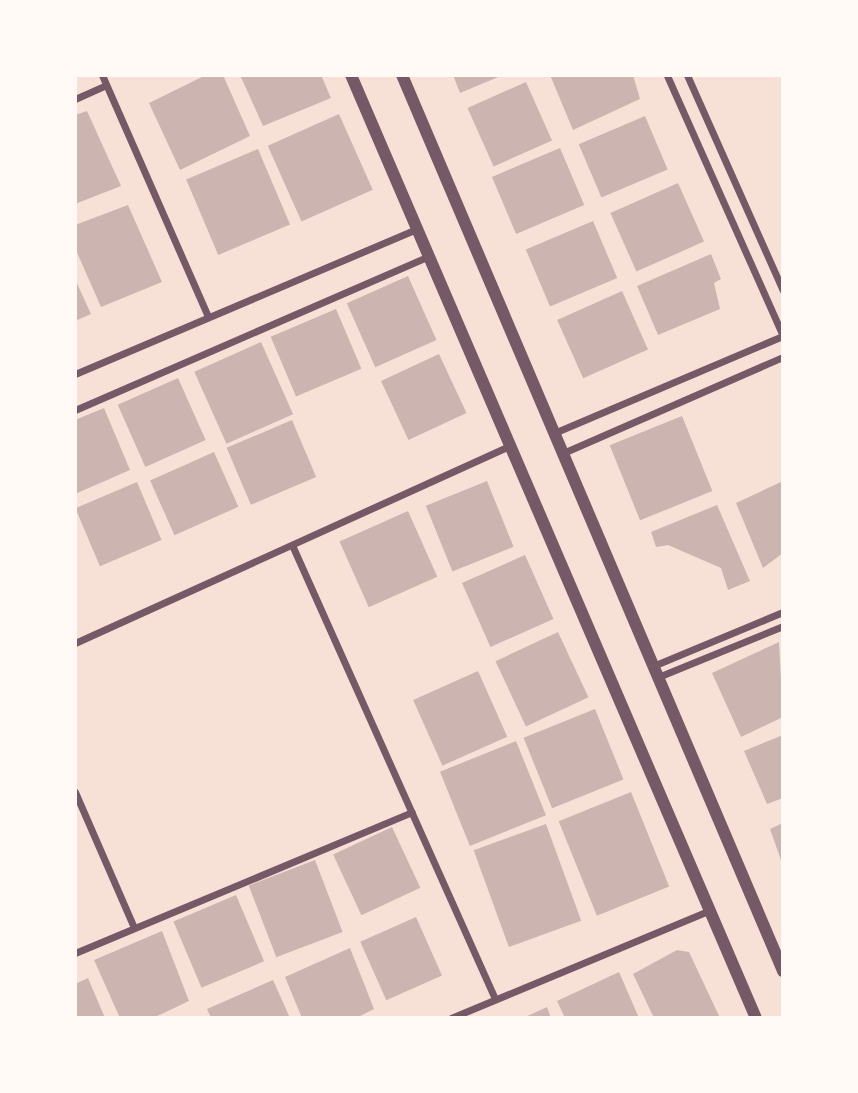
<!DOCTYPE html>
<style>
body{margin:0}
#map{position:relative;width:858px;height:1093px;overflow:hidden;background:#f7e1d7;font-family:"Source Sans 3",sans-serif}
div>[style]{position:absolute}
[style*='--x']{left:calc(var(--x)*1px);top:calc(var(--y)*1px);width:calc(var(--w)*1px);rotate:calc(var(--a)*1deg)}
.building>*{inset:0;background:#ccb4b1;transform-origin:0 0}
.minor>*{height:7px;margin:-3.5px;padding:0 3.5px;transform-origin:3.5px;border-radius:3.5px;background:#755966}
.tertiary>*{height:12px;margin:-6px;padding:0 6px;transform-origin:6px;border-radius:6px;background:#755966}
span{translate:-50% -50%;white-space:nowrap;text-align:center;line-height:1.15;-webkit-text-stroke:6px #fffaf5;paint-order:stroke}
.frame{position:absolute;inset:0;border:77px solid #fffaf5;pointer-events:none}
</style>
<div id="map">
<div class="building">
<div style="clip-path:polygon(206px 75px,223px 75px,250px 136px,180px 170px,149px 103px)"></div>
<div style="clip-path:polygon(240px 75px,321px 75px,331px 98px,263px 126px)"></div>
<div style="clip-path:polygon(453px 75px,503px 75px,460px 93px)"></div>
<div style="clip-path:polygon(550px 75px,633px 75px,640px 99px,573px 130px)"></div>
<div style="left:526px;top:82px;width:64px;height:64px;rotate:66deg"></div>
<div style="clip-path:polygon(87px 111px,121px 186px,75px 204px,75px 115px)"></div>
<div style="left:339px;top:114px;width:83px;height:78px;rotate:66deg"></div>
<div style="left:645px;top:116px;width:58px;height:72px;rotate:67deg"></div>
<div style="left:560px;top:148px;width:62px;height:74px;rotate:67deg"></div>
<div style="left:258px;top:149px;width:82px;height:78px;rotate:67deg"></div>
<div style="left:678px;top:183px;width:64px;height:74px;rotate:66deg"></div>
<div style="clip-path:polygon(128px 205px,162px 282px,101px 307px,75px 248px,75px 225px)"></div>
<div style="left:593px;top:221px;width:62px;height:73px;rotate:67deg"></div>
<div style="clip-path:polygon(711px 254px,721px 279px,714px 283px,720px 309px,658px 335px,637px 286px)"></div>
<div style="left:408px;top:276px;width:70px;height:67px;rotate:66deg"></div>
<div style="clip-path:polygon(75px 279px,91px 314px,75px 321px)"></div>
<div style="left:622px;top:291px;width:64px;height:71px;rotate:66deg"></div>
<div style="left:336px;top:309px;width:65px;height:71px;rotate:67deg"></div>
<div style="left:261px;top:342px;width:79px;height:73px;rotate:66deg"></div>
<div style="left:439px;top:354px;width:65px;height:64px;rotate:65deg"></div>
<div style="left:178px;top:378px;width:68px;height:66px;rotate:66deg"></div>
<div style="clip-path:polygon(104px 408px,130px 470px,75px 494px,75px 420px)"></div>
<div style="left:682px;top:416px;width:81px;height:78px;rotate:68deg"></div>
<div style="left:292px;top:420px;width:62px;height:71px;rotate:67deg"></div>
<div style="left:214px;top:452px;width:60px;height:70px;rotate:66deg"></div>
<div style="left:487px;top:481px;width:71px;height:66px;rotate:68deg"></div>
<div style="clip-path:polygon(783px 481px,783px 553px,763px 568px,736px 503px)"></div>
<div style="left:137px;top:482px;width:63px;height:67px;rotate:67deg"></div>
<div style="clip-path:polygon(717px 505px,750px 581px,728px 590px,721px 568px,668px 545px,656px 547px,651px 532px)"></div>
<div style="left:408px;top:511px;width:72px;height:75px;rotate:66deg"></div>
<div style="left:525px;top:555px;width:70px;height:69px;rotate:66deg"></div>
<div style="left:558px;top:632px;width:72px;height:69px;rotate:65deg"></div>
<div style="clip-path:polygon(779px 642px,783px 717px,741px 737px,712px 673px)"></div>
<div style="left:478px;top:671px;width:72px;height:71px;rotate:66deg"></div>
<div style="left:595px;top:709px;width:76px;height:77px;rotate:68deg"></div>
<div style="clip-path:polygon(783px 735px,783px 798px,767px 804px,744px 751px)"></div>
<div style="left:516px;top:741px;width:80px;height:82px;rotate:68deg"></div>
<div style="left:631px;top:792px;width:102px;height:78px;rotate:68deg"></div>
<div style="clip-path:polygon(783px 823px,783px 863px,782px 863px,770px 829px)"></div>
<div style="left:546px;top:824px;width:103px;height:77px;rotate:70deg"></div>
<div style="left:392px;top:827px;width:67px;height:65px;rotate:65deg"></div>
<div style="left:315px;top:860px;width:77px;height:71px;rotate:69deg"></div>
<div style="left:236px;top:895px;width:72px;height:68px;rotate:67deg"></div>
<div style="left:416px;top:917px;width:64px;height:61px;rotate:66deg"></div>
<div style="clip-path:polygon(162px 931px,189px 1001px,153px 1018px,120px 1018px,94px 960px)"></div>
<div style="clip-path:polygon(350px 948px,374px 1009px,356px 1018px,302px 1018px,285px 977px)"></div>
<div style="clip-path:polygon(677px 950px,689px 952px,720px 1018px,654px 1018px,633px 974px)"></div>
<div style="clip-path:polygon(619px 972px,639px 1018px,565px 1018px,557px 1001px)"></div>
<div style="clip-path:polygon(88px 978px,105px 1018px,75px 1018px,75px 984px)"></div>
<div style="clip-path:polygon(273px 980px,290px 1018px,211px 1018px,207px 1009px)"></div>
<div style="clip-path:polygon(547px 1007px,551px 1018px,523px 1018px)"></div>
</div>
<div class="minor">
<div style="--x:102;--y:75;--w:264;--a:66.3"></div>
<div style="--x:687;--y:75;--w:236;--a:66"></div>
<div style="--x:75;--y:99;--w:34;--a:-24"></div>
<div style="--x:75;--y:374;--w:371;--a:-23"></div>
<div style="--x:75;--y:410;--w:386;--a:-23.5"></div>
<div style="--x:554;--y:433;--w:249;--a:-23"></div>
<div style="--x:783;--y:336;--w:286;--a:-114"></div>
<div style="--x:563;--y:453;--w:240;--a:-23.6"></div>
<div style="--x:292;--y:545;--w:497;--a:65.9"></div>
<div style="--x:75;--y:643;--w:478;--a:-24.4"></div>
<div style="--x:653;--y:666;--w:141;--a:-22.6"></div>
<div style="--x:658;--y:677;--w:135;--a:-22.2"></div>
<div style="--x:75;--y:792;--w:148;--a:66.5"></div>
<div style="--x:75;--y:953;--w:365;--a:-22.7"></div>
<div style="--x:451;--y:1018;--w:281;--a:-22.6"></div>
</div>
<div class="tertiary">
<div style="--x:351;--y:75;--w:1026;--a:66.76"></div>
<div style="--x:402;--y:75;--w:974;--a:66.96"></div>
</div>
<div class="frame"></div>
</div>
